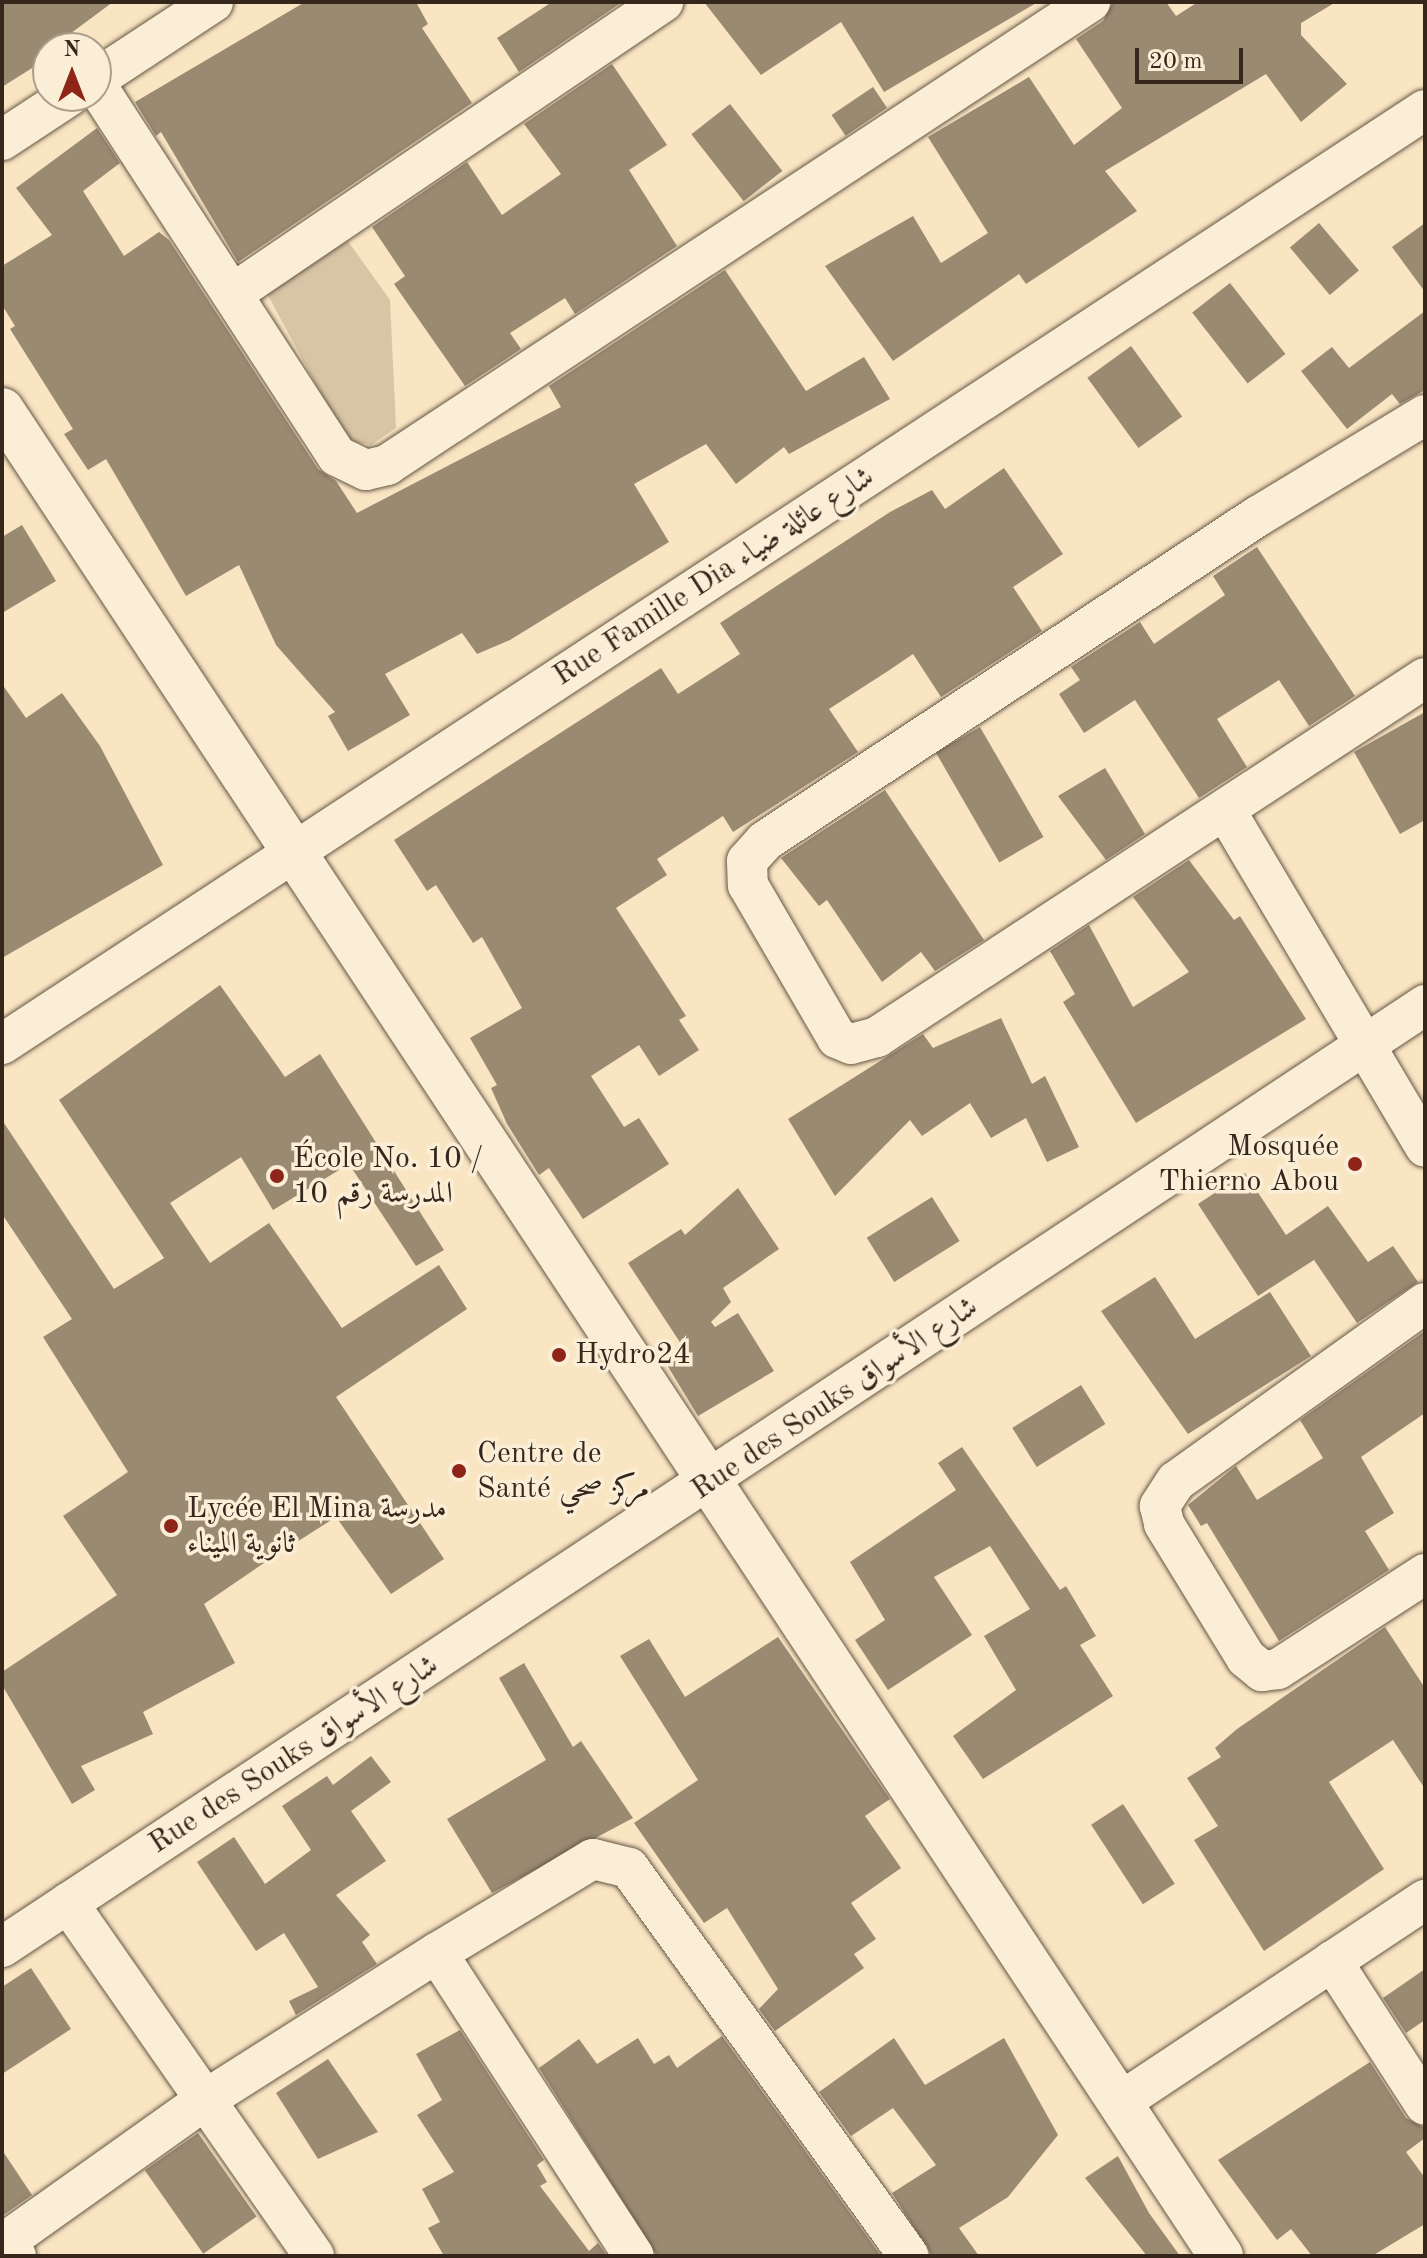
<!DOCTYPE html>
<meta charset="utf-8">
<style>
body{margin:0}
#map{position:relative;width:1427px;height:2258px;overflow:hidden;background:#f9e5c2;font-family:"Old Standard TT",Amiri,serif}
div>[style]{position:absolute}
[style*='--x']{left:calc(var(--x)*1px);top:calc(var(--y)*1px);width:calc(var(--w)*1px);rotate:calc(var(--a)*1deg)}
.green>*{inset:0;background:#d8c5a6}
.building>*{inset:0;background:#9b8a72;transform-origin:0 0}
.roads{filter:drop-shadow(0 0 2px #665646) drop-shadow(0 0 2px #665646)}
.minor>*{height:40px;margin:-20px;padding:0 20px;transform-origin:20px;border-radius:20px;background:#fbeed7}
.tertiary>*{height:44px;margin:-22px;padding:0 22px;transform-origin:22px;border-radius:22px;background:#fbeed7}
.dots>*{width:22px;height:22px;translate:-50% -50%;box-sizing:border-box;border:4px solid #fbeed7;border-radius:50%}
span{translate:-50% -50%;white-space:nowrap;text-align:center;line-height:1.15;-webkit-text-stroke:7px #fbeed7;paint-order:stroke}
.street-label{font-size:30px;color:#35271c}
.poi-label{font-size:30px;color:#35271c}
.right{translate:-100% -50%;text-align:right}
.left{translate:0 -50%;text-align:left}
.frame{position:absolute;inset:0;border:4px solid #35271c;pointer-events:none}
.north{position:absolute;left:32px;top:32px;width:80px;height:80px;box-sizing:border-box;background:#fbeed7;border:2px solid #ac9e8c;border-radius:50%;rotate:0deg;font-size:22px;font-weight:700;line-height:32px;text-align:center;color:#35271c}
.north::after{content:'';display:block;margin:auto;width:28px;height:36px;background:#8f2418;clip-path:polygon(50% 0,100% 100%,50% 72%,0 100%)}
.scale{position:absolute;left:1135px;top:48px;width:108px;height:36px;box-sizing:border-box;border:4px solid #35271c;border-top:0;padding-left:10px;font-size:24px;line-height:28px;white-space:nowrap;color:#35271c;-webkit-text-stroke:6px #fbeed7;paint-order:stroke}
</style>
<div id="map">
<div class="green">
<div style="clip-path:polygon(345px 237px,390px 300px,396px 428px,371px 445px,346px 440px,265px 290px)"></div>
</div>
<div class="building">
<div style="clip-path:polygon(2px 2px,113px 2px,63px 39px,68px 45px,48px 48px,48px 58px,2px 87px)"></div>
<div style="clip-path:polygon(305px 2px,416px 2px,428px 24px,422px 28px,472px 103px,238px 262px,161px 132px,156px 136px,135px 102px)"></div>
<div style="clip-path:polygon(552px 2px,622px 2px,519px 72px,497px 38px)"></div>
<div style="clip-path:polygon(704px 2px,1038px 2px,884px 92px,841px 22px,761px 75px)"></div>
<div style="clip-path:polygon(1113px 2px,1166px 2px,1176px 16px,1198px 2px,1336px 2px,1301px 23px,1301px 35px,1347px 84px,1301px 122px,1266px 74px,1105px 171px,1137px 211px,1026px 284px,1019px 274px,893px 361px,825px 266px,913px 216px,941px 263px,988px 233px,928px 137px,1029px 77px,1074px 145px,1122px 108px,1076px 39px,1103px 21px)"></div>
<div style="clip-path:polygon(612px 64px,667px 145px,629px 170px,677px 246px,575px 314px,565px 298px,510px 333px,521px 349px,465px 386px,394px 284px,405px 276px,372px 227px,467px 162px,502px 215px,561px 174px,524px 124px)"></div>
<div style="left:873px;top:87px;width:25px;height:50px;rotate:56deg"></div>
<div style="left:730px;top:104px;width:85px;height:49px;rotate:52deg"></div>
<div style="clip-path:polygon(97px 128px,120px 163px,83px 191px,124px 256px,159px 232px,169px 240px,318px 469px,336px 481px,357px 513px,561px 407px,549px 386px,725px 270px,806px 391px,864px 357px,890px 399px,789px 454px,784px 447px,736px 484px,706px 444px,634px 484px,669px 542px,510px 640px,477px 654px,462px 633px,385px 674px,410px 715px,348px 751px,328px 716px,335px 712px,276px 645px,239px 565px,186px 596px,106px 459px,88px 470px,64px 434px,73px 429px,10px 329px,15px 326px,2px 305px,2px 266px,52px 235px,16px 188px)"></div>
<div style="left:1319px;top:223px;width:62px;height:38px;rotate:50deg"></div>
<div style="clip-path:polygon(1425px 223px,1425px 292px,1392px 247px)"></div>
<div style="left:1230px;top:283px;width:90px;height:48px;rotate:52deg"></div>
<div style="clip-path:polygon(1425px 311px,1425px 390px,1400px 404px,1392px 394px,1347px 429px,1301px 371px,1332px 347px,1349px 368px)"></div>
<div style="left:1131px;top:346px;width:87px;height:54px;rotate:54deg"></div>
<div style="clip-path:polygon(1004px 468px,1063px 554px,1013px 587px,1042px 631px,941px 697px,913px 654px,888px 671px,829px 709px,858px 752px,733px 832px,723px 816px,657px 859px,667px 875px,616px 908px,686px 1016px,679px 1020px,699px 1050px,659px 1076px,639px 1045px,591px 1076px,624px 1127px,639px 1118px,669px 1164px,583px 1219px,549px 1168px,539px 1175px,507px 1124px,491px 1088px,497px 1085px,470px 1038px,522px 1008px,482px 937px,473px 943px,436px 885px,427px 891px,394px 840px,661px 668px,678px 694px,740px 654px,720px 623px,890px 512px,932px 490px,945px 509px)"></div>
<div style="clip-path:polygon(22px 525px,56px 581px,2px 613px,2px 537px)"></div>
<div style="clip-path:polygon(1257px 547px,1355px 696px,1309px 726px,1279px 680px,1217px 719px,1247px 767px,1199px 798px,1135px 700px,1084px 733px,1059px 694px,1080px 680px,1071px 667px,1140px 622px,1154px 644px,1225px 595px,1213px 576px)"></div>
<div style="clip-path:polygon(2px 684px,26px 718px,62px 693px,100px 746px,163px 865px,2px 958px)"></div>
<div style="clip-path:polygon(1425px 712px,1425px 820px,1400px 834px,1354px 752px)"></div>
<div style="left:980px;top:727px;width:127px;height:51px;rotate:60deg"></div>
<div style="clip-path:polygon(1105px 768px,1145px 834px,1106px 860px,1058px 796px)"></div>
<div style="clip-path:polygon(885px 790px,984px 940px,935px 971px,921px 952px,882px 982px,827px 900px,819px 906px,781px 858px)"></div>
<div style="clip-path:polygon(1189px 860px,1234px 920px,1240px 916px,1306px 1019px,1136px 1123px,1063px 1002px,1075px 994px,1050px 951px,1089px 925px,1133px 1007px,1189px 972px,1133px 897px)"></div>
<div style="clip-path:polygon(220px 985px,285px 1077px,320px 1054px,444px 1250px,416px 1266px,349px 1164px,273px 1210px,241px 1157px,170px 1203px,210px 1263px,269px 1223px,342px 1328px,439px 1265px,467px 1309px,336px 1397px,444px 1559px,391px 1594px,336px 1517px,264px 1563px,204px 1604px,235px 1663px,143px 1712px,153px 1734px,81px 1766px,95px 1790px,72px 1804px,2px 1685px,2px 1672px,117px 1595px,63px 1516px,128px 1472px,43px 1337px,72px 1319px,2px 1214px,2px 1120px,114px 1289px,164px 1258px,59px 1100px)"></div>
<div style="clip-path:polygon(1001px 1018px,1032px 1084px,1045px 1076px,1079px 1147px,1047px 1162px,1026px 1118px,991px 1138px,970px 1103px,922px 1136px,910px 1120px,835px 1196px,788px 1119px,923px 1034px,933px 1048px)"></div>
<div style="clip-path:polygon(1245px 1173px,1286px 1235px,1328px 1206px,1368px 1262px,1393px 1246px,1418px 1282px,1357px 1323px,1314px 1260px,1258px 1296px,1198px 1204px)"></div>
<div style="clip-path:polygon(738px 1188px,779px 1249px,723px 1288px,731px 1302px,711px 1322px,715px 1327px,738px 1313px,774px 1371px,698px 1416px,667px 1365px,687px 1353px,628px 1263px,681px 1229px,685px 1235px)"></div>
<div style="left:932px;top:1197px;width:52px;height:77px;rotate:58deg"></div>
<div style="clip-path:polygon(1155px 1277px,1195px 1339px,1270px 1292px,1311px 1356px,1188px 1434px,1101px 1311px)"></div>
<div style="clip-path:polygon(1425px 1331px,1425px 1413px,1361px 1457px,1394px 1513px,1365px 1531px,1389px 1570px,1279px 1641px,1207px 1523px,1201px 1526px,1188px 1505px,1236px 1466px,1257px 1500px,1323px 1458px,1300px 1420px)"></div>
<div style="left:1081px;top:1385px;width:46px;height:81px;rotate:58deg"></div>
<div style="clip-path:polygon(962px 1447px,1060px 1590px,1066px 1586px,1096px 1636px,1080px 1645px,1113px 1696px,983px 1779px,953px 1736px,1016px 1690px,984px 1636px,1030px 1609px,990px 1546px,934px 1577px,972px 1635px,888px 1690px,855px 1640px,885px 1620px,850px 1562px,956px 1490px,938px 1463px)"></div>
<div style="clip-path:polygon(1385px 1627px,1425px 1688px,1425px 1789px,1393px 1740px,1329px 1782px,1384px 1869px,1264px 1951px,1194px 1840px,1218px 1826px,1187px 1778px,1221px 1757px,1215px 1748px,1237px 1729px)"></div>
<div style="clip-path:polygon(778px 1637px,890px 1799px,865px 1816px,901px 1868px,851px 1903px,876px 1939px,854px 1954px,864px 1968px,775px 2031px,759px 2009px,778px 1989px,727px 1908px,704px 1923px,634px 1823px,698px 1780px,620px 1656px,649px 1639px,685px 1697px)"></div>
<div style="clip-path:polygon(524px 1663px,573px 1747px,581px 1741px,633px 1818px,492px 1893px,447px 1819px,546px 1760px,499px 1678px)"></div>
<div style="clip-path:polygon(371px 1756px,391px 1782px,351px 1811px,386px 1861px,336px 1895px,370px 1935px,362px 1942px,377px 1964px,296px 2015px,289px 2001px,318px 1987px,284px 1933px,256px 1951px,197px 1862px,234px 1837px,265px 1884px,311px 1850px,282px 1806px,327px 1776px,333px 1785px)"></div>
<div style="left:1123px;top:1804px;width:95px;height:38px;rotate:57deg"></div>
<div style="clip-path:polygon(31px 1968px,71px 2029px,2px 2074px,2px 1987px)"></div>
<div style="clip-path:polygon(1425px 1969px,1425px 2020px,1406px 2033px,1383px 1998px)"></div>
<div style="clip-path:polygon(460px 2030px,544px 2160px,537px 2165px,547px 2182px,540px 2186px,589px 2251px,598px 2243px,607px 2256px,444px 2256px,428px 2228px,440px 2222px,422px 2189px,454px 2172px,417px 2115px,442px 2100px,416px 2054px)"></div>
<div style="clip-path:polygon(722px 2036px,881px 2256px,657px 2256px,539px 2068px,579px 2039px,597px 2064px,638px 2038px,654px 2064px,669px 2055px,677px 2068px)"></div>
<div style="clip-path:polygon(894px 2038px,925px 2085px,1004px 2038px,1058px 2135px,1008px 2197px,959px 2228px,979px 2256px,932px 2256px,892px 2193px,936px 2165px,893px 2108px,851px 2136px,819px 2092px)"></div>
<div style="clip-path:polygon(328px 2059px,378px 2132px,318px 2159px,276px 2093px)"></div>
<div style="clip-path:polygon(1370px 2062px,1406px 2118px,1425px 2128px,1425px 2138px,1406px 2152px,1425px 2178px,1425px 2224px,1372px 2256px,1312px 2256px,1291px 2229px,1277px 2240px,1218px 2160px)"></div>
<div style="left:198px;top:2133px;width:102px;height:65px;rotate:55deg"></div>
<div style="clip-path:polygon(2px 2150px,32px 2195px,2px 2216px)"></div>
<div style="clip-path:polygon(1118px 2156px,1149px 2213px,1180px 2256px,1147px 2256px,1085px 2178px)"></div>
</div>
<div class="roads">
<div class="minor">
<div style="--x:96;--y:79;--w:140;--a:-33.3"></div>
<div style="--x:96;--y:85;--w:442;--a:57"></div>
<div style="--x:337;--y:456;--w:32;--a:26"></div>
<div style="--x:366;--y:470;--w:22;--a:-13"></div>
<div style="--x:387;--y:465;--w:842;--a:-33.37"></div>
<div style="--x:2;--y:140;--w:80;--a:-33.3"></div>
<div style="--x:232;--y:294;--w:521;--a:-34.12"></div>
<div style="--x:1425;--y:415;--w:195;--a:148.8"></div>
<div style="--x:1258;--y:516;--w:590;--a:146.61"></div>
<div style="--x:765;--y:841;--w:27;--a:132"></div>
<div style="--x:747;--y:861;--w:24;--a:88"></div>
<div style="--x:748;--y:885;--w:177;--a:59.8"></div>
<div style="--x:837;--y:1038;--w:15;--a:23"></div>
<div style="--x:851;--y:1044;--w:27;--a:-15"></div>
<div style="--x:877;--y:1037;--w:655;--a:-33.23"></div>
<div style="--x:1227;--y:813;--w:388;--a:59.3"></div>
<div style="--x:2;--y:1044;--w:1702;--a:-33.28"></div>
<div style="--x:1425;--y:1303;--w:306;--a:144.4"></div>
<div style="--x:1176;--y:1481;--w:30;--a:123"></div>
<div style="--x:1160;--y:1506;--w:18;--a:77"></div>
<div style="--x:1164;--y:1524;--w:157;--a:58.5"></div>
<div style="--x:1246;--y:1658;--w:21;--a:39"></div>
<div style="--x:1262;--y:1671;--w:16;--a:-7"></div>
<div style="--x:1278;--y:1669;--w:175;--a:-32.9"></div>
<div style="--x:68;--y:1903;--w:430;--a:55.1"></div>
<div style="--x:2;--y:1947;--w:1707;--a:-33.5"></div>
<div style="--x:437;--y:1953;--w:182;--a:-31.1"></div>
<div style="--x:593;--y:1859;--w:37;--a:14"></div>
<div style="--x:629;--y:1868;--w:478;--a:54.2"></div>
<div style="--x:1332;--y:1961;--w:171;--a:57.1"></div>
<div style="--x:1122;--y:2101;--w:364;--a:-33.6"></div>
<div style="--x:16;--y:2256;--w:18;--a:-117"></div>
<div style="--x:8;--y:2240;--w:242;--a:-35.4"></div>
<div style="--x:205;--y:2100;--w:275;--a:-32.4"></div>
<div style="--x:437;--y:1953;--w:361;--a:57"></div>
</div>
<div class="tertiary">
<div style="--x:2;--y:410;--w:2212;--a:56.56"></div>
</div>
</div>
<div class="dots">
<div style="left:1355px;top:1164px;background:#8f2418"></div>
<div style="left:277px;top:1176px;background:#8f2418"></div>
<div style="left:559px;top:1355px;background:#8f2418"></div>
<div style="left:459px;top:1471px;background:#8f2418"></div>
<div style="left:171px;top:1526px;background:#8f2418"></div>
</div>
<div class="street-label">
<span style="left:714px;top:577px;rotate:-33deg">Rue Famille Dia شارع عائلة ضياء</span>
<span style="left:835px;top:1399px;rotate:-34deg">Rue des Souks شارع الأسواق</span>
<span style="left:294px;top:1755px;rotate:-33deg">Rue des Souks شارع الأسواق</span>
</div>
<div class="poi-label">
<span class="right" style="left:1339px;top:1164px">Mosquée<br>Thierno Abou</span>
<span class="left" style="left:293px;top:1176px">École No. 10 /<br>المدرسة رقم 10</span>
<span class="left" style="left:575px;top:1355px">Hydro24</span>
<span class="left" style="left:477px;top:1471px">Centre de<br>Santé مركز صحي</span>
<span class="left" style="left:187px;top:1526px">Lycée El Mina مدرسة<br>ثانوية الميناء</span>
</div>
<div class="frame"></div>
<div class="north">N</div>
<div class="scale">20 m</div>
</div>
